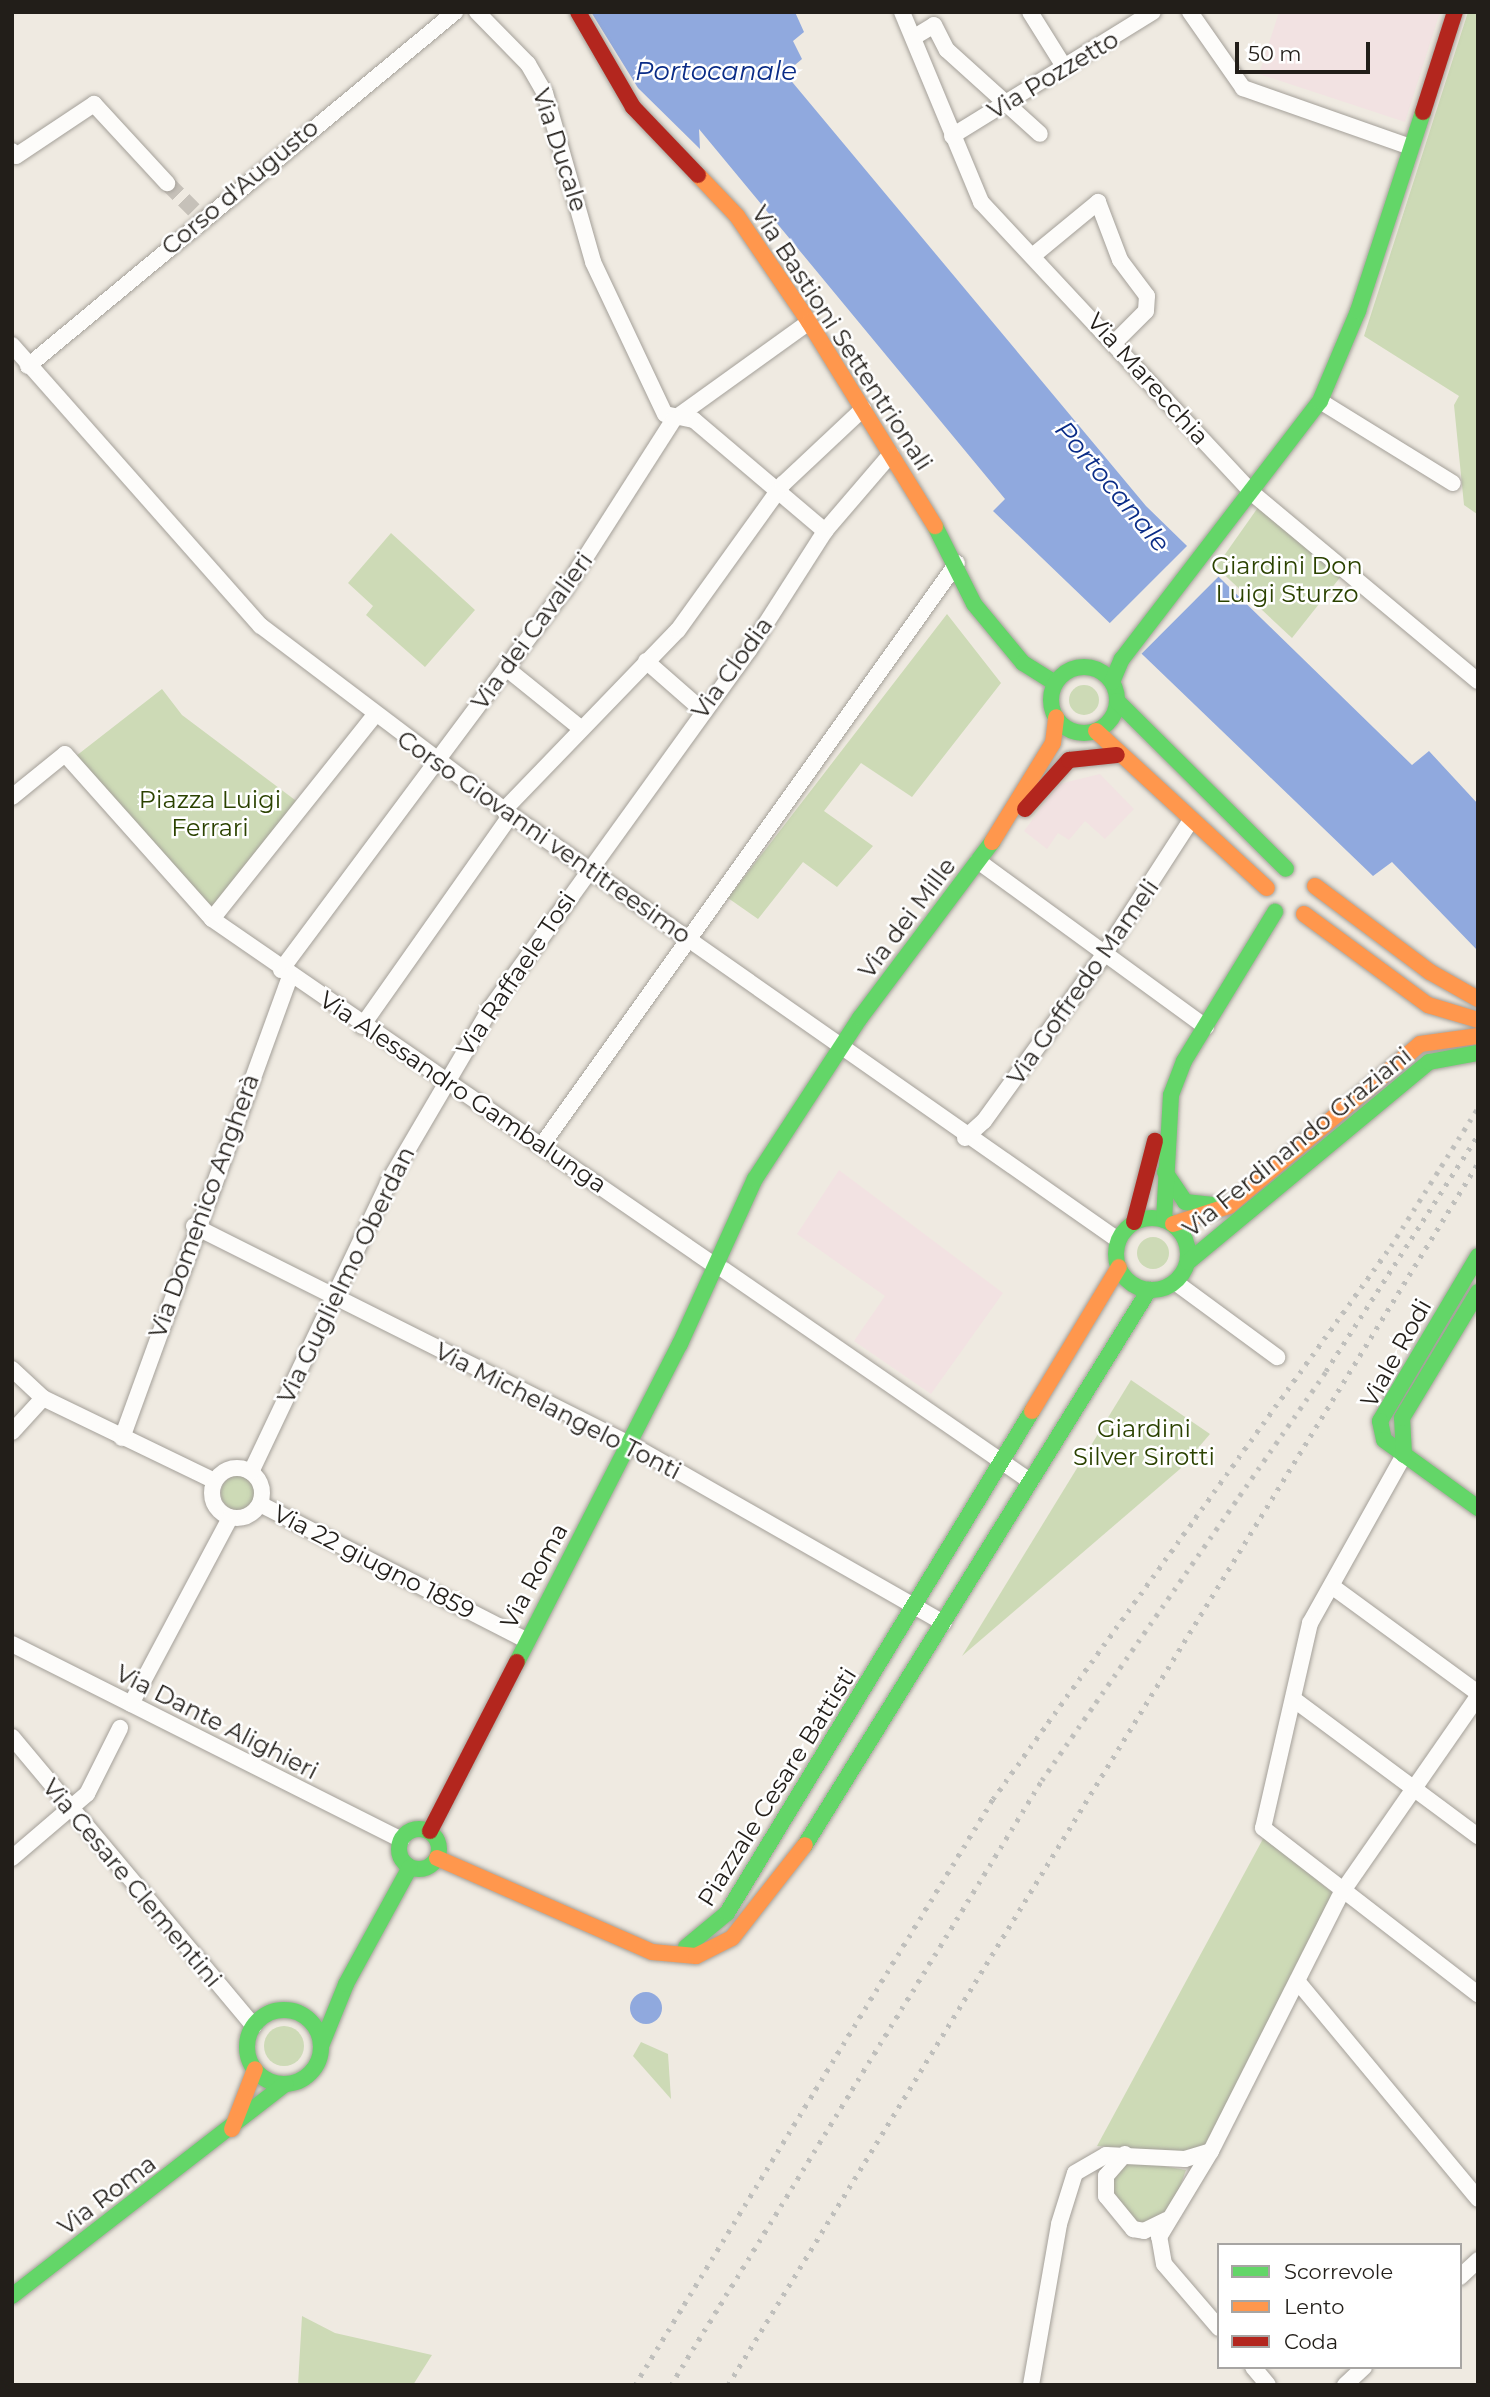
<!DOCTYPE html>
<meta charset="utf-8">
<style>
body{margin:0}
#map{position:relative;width:1490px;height:2397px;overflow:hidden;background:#efeae1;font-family:Montserrat,sans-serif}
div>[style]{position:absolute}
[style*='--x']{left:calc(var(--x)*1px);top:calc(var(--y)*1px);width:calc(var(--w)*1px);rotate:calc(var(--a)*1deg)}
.education>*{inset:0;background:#f2e2e2}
.green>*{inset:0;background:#cddab6}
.round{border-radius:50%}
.water>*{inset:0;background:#90a9de}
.pier>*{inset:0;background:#efeae1;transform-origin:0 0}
.street-tunnel>*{height:16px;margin-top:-8px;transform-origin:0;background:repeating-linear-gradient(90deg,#c6c1b9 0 16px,transparent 0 24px)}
.roads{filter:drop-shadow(0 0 2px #a4a099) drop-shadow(0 0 2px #a4a099)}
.street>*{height:16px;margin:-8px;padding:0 8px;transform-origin:8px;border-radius:8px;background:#fdfcfa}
.street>.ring{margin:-8px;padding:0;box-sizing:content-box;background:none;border:16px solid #fdfcfa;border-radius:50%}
.fast>*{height:16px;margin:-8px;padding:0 8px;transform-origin:8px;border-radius:8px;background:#63d668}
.fast>.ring{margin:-8px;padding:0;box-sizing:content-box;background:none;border:16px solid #63d668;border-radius:50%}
.slow>*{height:16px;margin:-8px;padding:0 8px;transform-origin:8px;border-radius:8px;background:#ff974d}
.jam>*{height:16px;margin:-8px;padding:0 8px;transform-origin:8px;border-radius:8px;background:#b3261e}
.rail>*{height:5px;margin-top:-2.5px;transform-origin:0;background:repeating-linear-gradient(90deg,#bfbfbc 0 3.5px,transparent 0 10.5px)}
span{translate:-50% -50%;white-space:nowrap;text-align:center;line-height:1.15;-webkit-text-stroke:5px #fff;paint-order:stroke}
.street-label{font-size:24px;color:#221e19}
.park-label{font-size:24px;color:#2b4200}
.water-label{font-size:26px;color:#0a2c87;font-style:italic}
.frame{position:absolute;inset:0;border:14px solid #221e19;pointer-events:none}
.legend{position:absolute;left:1217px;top:2243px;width:245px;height:126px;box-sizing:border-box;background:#fff;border:2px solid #a7a5a3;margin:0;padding:9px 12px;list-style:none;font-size:21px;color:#221e19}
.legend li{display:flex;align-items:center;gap:14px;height:35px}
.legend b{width:35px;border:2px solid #a7a5a3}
.scale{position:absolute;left:1235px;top:42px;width:135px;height:32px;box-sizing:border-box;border:4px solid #221e19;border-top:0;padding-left:9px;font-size:21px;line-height:24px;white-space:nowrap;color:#221e19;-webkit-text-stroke:5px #fff;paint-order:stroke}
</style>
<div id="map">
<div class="education">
<div style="clip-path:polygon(1279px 12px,1440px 12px,1405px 122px,1259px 74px)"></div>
<div style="clip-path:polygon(1100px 774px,1134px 809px,1105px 839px,1085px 821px,1069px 840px,1058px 833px,1047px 849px,1024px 831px,1059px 784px)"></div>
<div style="clip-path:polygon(839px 1170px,1003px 1293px,931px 1394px,854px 1341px,885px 1296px,797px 1234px)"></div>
</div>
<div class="green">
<div style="clip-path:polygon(1468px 12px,1478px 12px,1477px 514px,1464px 505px,1454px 405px,1459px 396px,1364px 336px)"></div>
<div style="clip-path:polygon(1259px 506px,1342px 575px,1292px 638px,1216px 567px)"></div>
<div style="clip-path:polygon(391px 533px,475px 610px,425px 667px,366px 615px,373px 606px,348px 583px)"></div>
<div style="clip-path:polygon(947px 614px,1001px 683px,912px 797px,861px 763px,824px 811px,873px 846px,837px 887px,803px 862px,758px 919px,728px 898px)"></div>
<div class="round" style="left:1069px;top:685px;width:30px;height:30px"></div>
<div style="clip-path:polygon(162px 689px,182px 715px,299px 803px,212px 907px,76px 756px)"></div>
<div class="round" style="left:1137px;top:1237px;width:32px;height:32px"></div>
<div style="clip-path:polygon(1131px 1380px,1210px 1434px,1180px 1469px,962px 1656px)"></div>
<div class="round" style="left:221px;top:1475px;width:36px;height:36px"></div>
<div style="clip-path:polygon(1264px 1837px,1334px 1894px,1207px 2145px,1184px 2153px,1097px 2146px)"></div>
<div class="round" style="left:264px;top:2026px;width:40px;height:40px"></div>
<div style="clip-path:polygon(641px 2042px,668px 2054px,671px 2099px,633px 2056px)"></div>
<div style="clip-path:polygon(1128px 2160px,1186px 2170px,1173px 2206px,1157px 2221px,1135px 2223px,1110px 2191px,1111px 2176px)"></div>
<div style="clip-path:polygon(302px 2316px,335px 2333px,432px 2355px,413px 2385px,298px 2385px)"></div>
</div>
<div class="water">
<div style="clip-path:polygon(591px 12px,795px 12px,804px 32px,793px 41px,802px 59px,789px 70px,778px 65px,1146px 506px,1412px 765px,1429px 751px,1478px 804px,1478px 951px,1392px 862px,1373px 876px,993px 511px,1005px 499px,699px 129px,700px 149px,638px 88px)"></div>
<div class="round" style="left:630px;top:1992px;width:32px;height:32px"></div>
</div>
<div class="pier">
<div style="left:1192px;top:541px;width:44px;height:120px;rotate:45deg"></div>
</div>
<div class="street-tunnel">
<div style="--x:167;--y:183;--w:38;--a:45"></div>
</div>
<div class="roads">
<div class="street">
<div style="--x:477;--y:12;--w:73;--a:45.6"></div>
<div style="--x:528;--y:64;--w:34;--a:60"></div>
<div style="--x:545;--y:93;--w:176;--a:74.1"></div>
<div style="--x:593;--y:262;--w:168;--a:64.7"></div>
<div style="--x:665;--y:414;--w:30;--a:12"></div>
<div style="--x:694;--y:420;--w:172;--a:40.3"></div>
<div style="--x:902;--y:12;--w:206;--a:67.4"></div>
<div style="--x:981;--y:202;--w:396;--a:47"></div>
<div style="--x:1251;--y:492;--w:295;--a:39.8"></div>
<div style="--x:1030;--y:12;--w:66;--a:58"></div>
<div style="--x:1190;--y:12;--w:93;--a:55.1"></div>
<div style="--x:1243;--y:88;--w:178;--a:19.4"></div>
<div style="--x:916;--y:36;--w:21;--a:-31"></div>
<div style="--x:934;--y:25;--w:28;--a:63"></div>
<div style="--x:947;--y:50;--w:125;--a:42.1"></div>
<div style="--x:952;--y:136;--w:236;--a:-31.7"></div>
<div style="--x:12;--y:151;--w:6;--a:51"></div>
<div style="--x:16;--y:156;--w:94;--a:-33.7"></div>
<div style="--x:94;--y:104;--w:108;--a:47.3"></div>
<div style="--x:1035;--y:254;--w:82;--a:-39.5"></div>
<div style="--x:1098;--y:202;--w:62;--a:69.2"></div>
<div style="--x:1120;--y:260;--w:45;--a:53.1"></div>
<div style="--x:1147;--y:296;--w:15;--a:94"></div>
<div style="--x:1146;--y:311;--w:44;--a:135"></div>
<div style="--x:12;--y:345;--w:375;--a:48.5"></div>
<div style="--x:261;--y:626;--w:313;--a:37.1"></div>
<div style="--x:511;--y:815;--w:741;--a:35"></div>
<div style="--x:28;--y:366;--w:555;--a:-39.66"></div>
<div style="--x:1320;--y:401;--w:156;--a:31.7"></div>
<div style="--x:646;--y:661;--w:74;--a:41.2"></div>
<div style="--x:506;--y:668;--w:94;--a:38.9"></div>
<div style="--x:12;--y:797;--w:68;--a:-39.1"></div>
<div style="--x:65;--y:754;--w:221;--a:48.3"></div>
<div style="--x:212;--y:919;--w:610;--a:34.58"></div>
<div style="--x:504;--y:810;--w:250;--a:-46"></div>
<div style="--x:678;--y:630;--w:180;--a:-54.3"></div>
<div style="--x:783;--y:484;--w:110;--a:-43.2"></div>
<div style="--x:978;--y:861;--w:282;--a:36.1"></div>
<div style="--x:212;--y:919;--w:260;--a:-51.4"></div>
<div style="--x:281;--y:970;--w:473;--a:-53.3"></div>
<div style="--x:564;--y:591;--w:204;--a:-57.4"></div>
<div style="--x:674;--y:419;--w:166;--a:-35.7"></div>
<div style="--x:362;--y:1026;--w:258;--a:-54.8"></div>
<div style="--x:965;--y:1138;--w:25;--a:-42"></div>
<div style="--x:984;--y:1121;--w:207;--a:-54.2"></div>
<div style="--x:1105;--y:953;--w:158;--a:-57.1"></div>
<div style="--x:544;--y:1142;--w:711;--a:-54.5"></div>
<div style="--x:194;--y:1226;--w:487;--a:26.6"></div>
<div style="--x:630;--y:1444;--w:361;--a:29.7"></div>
<div style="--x:724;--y:1270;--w:372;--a:34.6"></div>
<div style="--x:1175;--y:1282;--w:127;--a:36.3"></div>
<div style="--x:12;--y:1369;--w:42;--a:43.1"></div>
<div style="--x:43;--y:1398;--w:191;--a:25.8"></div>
<div style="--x:12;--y:1432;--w:46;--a:-47.6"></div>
<div style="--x:122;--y:1438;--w:492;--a:-70"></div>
<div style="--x:1404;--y:1455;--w:193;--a:119.2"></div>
<div style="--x:1310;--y:1623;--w:210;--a:102.9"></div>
<div style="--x:1263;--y:1828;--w:272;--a:37.7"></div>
<div class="ring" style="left:212px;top:1468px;width:34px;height:34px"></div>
<div style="--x:251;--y:1472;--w:320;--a:-64.6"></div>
<div style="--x:388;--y:1183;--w:202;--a:-59.6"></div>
<div style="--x:490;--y:1009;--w:443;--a:-54.2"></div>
<div style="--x:749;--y:650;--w:141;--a:-57.4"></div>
<div style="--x:825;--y:531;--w:101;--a:-49.4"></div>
<div style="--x:260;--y:1504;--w:299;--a:27.1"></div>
<div style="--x:1333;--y:1587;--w:180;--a:36.2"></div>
<div style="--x:12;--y:1644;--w:436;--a:26.7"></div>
<div style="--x:1296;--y:1701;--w:227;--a:36.6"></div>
<div style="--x:131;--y:1704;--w:211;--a:-62"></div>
<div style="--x:12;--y:1737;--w:377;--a:50.1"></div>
<div style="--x:12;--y:1858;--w:99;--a:-40.5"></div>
<div style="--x:87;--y:1794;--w:74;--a:-63.4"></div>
<div style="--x:1298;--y:1982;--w:282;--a:50.3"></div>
<div style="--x:1125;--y:2154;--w:29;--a:131"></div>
<div style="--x:1106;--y:2176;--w:20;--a:90"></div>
<div style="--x:1106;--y:2196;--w:43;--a:50.7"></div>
<div style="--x:1133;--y:2229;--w:11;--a:10"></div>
<div style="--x:1144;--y:2231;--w:25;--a:-26"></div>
<div style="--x:1460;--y:2277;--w:25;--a:-43"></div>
<div style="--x:1219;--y:2328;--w:84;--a:-130.7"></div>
<div style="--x:1164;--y:2264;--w:27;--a:-100"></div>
<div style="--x:1159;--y:2237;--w:100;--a:-58.8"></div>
<div style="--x:1211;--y:2151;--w:290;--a:-63.2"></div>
<div style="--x:1342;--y:1892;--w:239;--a:-55.2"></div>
<div style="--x:1253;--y:2367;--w:23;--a:50"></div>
<div style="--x:1031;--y:2385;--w:163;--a:-80.1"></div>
<div style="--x:1059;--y:2224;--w:53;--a:-72.6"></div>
<div style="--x:1075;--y:2173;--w:36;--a:-30"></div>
<div style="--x:1106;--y:2155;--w:79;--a:2.9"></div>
<div style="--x:1185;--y:2159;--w:27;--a:-17"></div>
<div style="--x:1345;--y:2385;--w:26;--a:-43"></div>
</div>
<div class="fast">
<div style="--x:935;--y:526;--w:87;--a:63.4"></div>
<div style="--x:974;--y:604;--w:77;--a:50.3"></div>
<div style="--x:1023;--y:663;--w:38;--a:32"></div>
<div class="ring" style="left:1051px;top:667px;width:50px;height:50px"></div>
<div style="--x:1112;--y:682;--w:25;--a:-67"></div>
<div style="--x:1122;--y:659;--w:325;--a:-52.5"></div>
<div style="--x:1320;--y:401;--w:98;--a:-67.1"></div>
<div style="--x:1358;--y:311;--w:209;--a:-71.9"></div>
<div style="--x:1117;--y:701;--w:238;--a:44.8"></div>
<div style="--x:1165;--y:1172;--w:36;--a:56"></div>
<div style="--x:1185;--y:1202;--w:38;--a:6"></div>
<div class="ring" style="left:1116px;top:1218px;width:56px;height:56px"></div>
<div style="--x:1164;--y:1220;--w:125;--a:-86.8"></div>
<div style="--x:1171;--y:1095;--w:36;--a:-69"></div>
<div style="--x:1184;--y:1061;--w:175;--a:-58.6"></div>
<div style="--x:1478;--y:1256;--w:192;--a:120.7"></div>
<div style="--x:1380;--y:1421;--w:19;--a:78"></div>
<div style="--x:1384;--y:1440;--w:116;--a:35.9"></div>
<div style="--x:1188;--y:1262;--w:313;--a:-39.7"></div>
<div style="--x:1429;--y:1062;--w:50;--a:-10.4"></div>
<div style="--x:1404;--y:1455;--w:37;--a:-93"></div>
<div style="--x:1402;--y:1418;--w:147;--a:-58.9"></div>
<div style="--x:517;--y:1662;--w:357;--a:-62.9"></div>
<div style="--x:680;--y:1344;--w:181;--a:-65.6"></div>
<div style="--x:755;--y:1179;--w:192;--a:-56.9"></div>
<div style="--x:860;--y:1018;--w:220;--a:-53.1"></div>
<div class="ring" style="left:399px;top:1829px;width:24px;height:24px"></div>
<div style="--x:805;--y:1845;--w:653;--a:-58.21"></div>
<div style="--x:686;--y:1947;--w:53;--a:-39.7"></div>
<div style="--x:727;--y:1913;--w:587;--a:-58.72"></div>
<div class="ring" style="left:247px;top:2010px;width:58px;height:58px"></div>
<div style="--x:321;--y:2046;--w:67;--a:-68"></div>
<div style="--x:346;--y:1984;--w:133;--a:-61.3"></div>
<div style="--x:12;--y:2296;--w:346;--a:-37.8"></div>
</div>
<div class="slow">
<div style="--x:698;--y:175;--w:57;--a:46.4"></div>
<div style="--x:737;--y:216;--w:128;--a:55.8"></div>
<div style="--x:809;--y:322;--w:240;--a:58.3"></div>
<div style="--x:1096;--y:731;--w:232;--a:42.6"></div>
<div style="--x:992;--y:842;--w:116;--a:-58.4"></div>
<div style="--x:1053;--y:743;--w:26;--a:-83"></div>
<div style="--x:1315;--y:886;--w:144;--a:36.8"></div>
<div style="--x:1430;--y:972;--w:55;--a:29.4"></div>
<div style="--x:1304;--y:914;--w:154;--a:36.3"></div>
<div style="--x:1428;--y:1005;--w:52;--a:16.7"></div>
<div style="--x:1173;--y:1224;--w:59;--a:-17.8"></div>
<div style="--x:1229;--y:1206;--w:250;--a:-40.3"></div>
<div style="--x:1420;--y:1044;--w:59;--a:-7.9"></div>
<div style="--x:1032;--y:1411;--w:168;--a:-58.9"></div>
<div style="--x:437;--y:1858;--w:235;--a:23.6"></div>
<div style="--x:652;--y:1952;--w:44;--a:5.2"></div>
<div style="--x:696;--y:1956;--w:40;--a:-26.6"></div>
<div style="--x:732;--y:1938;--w:118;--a:-51.9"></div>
<div style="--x:232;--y:2129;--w:64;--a:-69"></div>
</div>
<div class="jam">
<div style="--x:578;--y:12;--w:110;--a:59.9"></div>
<div style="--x:633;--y:107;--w:94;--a:46.3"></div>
<div style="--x:1423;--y:112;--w:105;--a:-72.3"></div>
<div style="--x:1025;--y:809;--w:66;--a:-48.1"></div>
<div style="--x:1069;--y:760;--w:48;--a:-5.9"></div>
<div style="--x:1134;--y:1222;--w:84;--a:-75.5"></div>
<div style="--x:430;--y:1831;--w:190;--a:-62.8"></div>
</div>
</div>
<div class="rail">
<div style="--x:635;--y:2385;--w:687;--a:-58.58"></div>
<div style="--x:993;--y:1799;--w:681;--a:-54.26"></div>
<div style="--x:1391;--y:1246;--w:163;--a:-57.8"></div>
<div style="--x:671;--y:2385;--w:710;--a:-58.48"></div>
<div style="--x:1042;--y:1780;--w:498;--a:-55.2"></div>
<div style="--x:1326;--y:1371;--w:281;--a:-57.2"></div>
<div style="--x:728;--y:2385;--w:1434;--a:-58.46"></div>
</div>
<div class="street-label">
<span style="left:1053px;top:75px;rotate:-31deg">Via Pozzetto</span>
<span style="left:560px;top:150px;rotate:72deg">Via Ducale</span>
<span style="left:240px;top:187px;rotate:-40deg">Corso d'Augusto</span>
<span style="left:842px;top:338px;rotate:57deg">Via Bastioni Settentrionali</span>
<span style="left:1148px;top:379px;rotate:48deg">Via Marecchia</span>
<span style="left:532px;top:631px;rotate:-54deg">Via dei Cavalieri</span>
<span style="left:732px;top:668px;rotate:-54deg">Via Clodia</span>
<span style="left:544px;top:837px;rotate:35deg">Corso Giovanni ventitreesimo</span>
<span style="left:907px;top:918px;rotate:-53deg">Via dei Mille</span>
<span style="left:516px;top:974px;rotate:-56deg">Via Raffaele Tosi</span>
<span style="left:1083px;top:982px;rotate:-55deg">Via Goffredo Mameli</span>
<span style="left:463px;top:1092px;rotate:34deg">Via Alessandro Gambalunga</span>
<span style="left:1297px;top:1142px;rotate:-39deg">Via Ferdinando Graziani</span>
<span style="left:204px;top:1206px;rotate:-70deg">Via Domenico Angherà</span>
<span style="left:346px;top:1275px;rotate:-64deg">Via Guglielmo Oberdan</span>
<span style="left:1396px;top:1353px;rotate:-61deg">Viale Rodi</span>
<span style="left:558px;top:1411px;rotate:27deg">Via Michelangelo Tonti</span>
<span style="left:374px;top:1562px;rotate:27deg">Via 22 giugno 1859</span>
<span style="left:534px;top:1576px;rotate:-62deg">Via Roma</span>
<span style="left:217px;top:1722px;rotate:27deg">Via Dante Alighieri</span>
<span style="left:777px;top:1787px;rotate:-58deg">Piazzale Cesare Battisti</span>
<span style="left:132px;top:1883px;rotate:50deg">Via Cesare Clementini</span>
<span style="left:107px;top:2195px;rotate:-37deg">Via Roma</span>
</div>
<div class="park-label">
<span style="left:1287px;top:580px">Giardini Don<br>Luigi Sturzo</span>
<span style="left:210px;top:814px">Piazza Luigi<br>Ferrari</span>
<span style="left:1144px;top:1443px">Giardini<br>Silver Sirotti</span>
</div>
<div class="water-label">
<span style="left:716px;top:72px">Portocanale</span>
<span style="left:1112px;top:487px;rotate:50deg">Portocanale</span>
</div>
<div class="frame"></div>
<ul class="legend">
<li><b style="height:9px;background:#63d668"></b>Scorrevole</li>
<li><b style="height:9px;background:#ff974d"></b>Lento</li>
<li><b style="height:9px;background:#b3261e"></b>Coda</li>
</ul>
<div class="scale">50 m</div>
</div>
